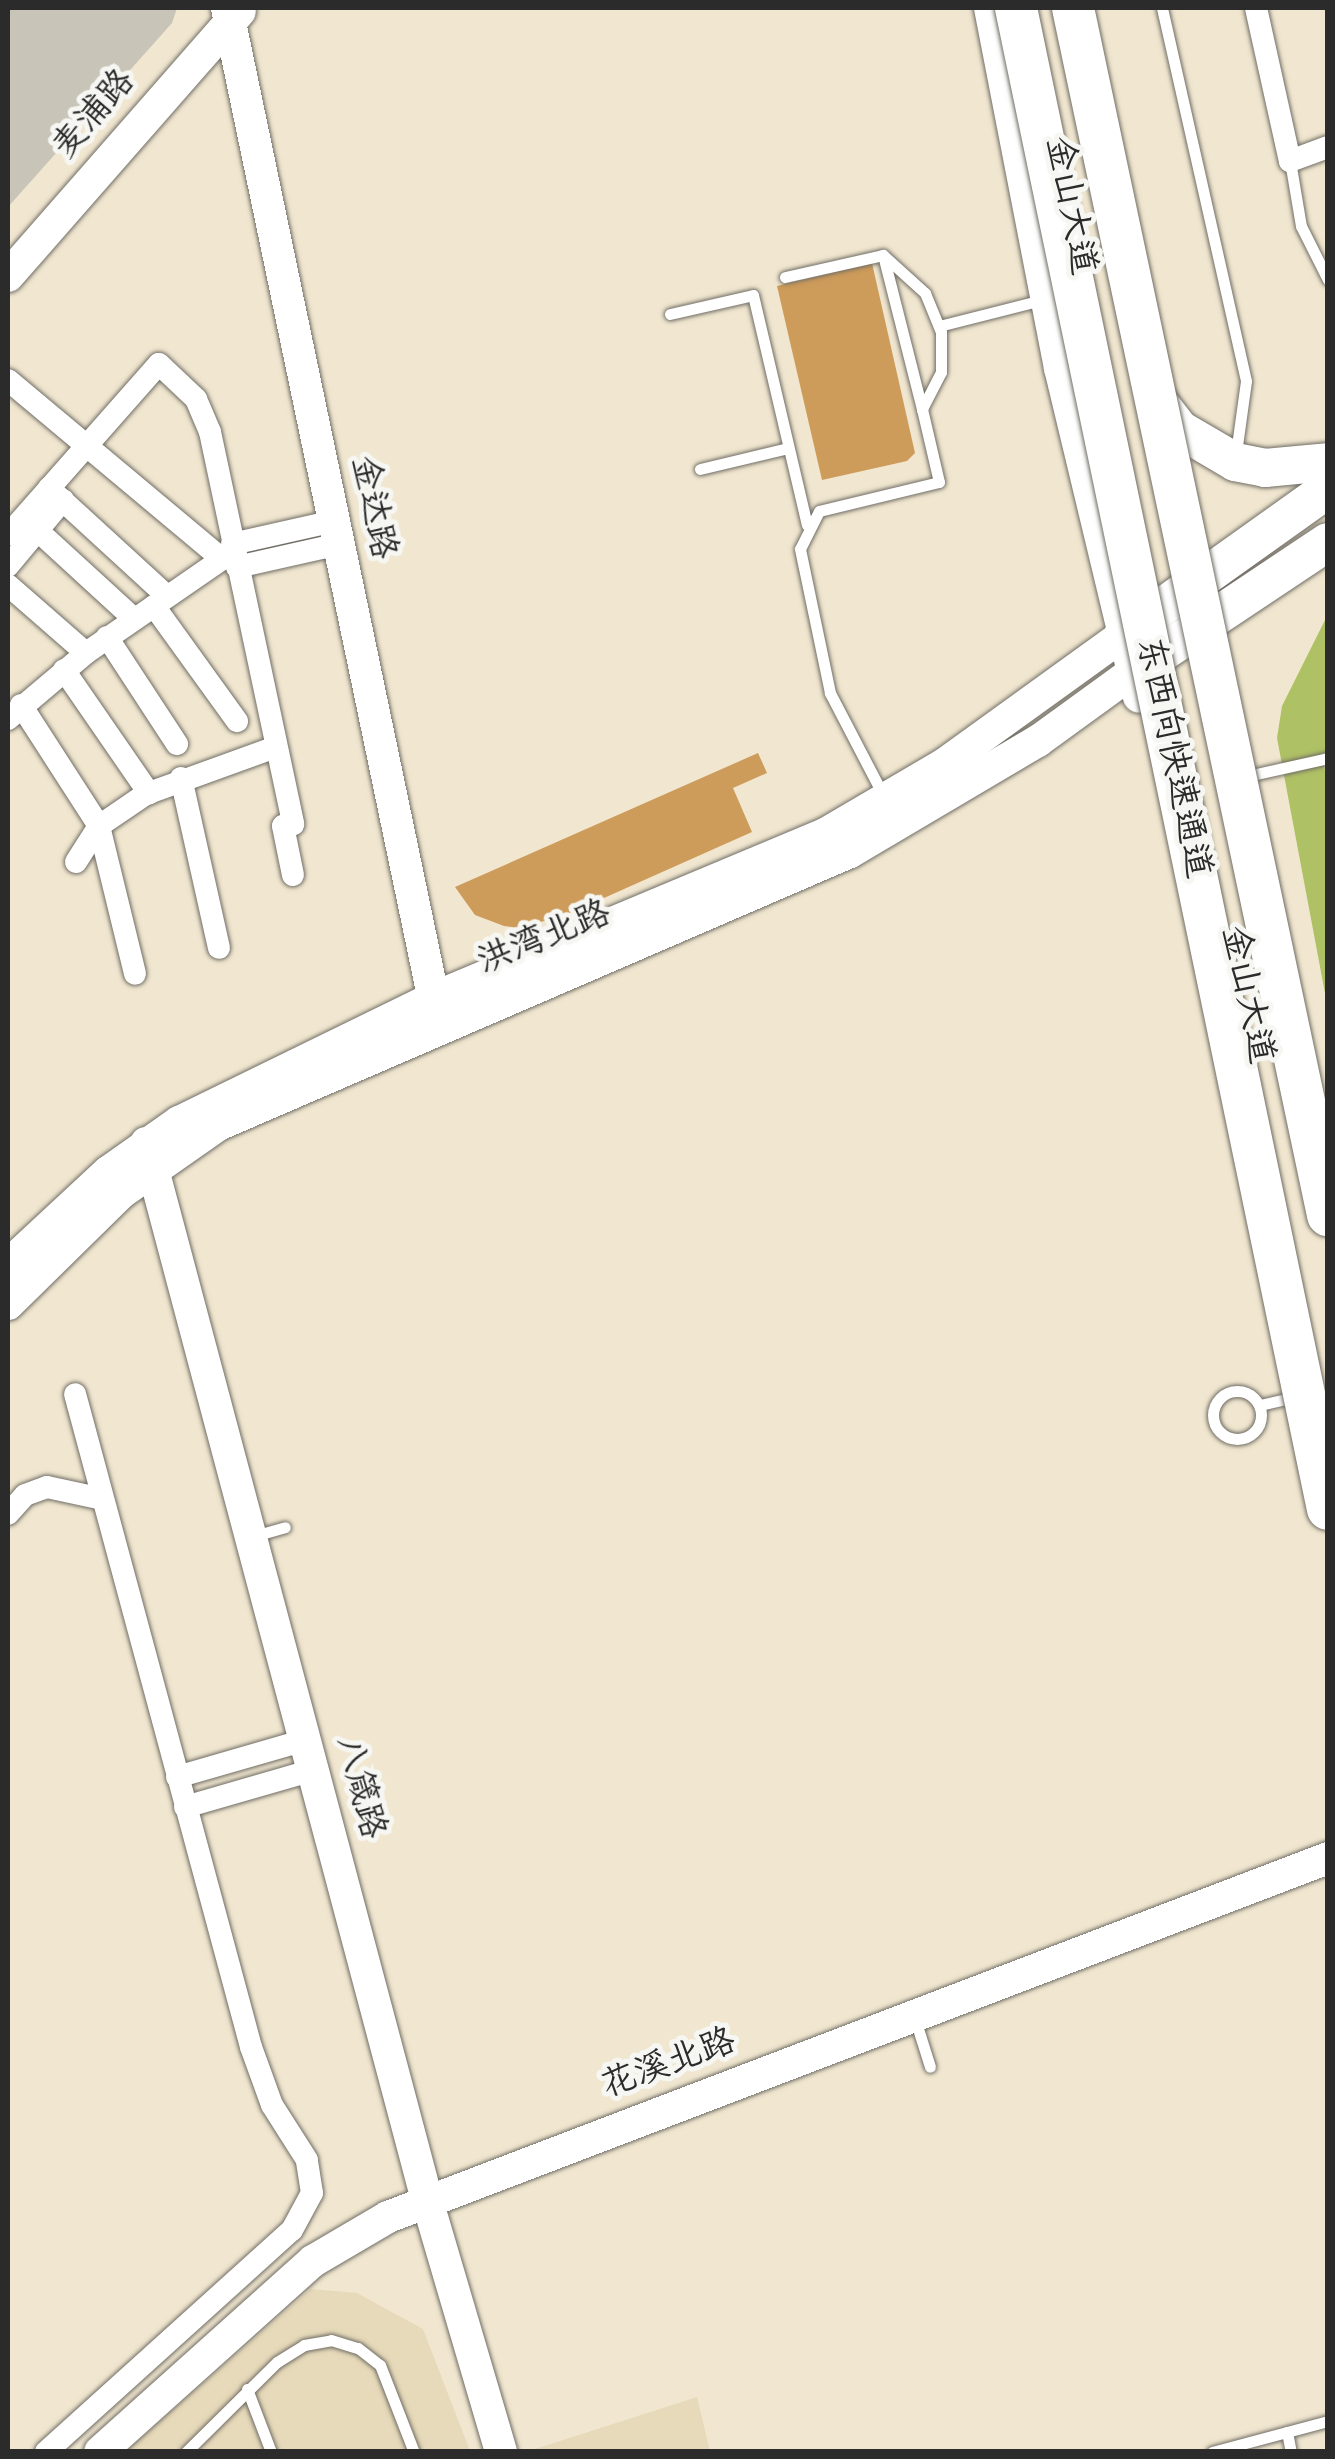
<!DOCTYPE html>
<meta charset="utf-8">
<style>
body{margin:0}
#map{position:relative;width:1335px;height:2459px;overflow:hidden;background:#f1e7d0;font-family:"Indie Flower","LXGW WenKai TC",sans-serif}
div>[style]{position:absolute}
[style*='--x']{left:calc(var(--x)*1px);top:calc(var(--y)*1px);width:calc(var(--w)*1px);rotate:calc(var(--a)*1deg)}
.built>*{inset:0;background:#e7daba}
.industrial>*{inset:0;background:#c8c4b8}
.green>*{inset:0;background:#afc165}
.building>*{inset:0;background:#cd9b5a}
.roads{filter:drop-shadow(0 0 2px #706d65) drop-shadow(0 0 2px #706d65)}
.lane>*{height:11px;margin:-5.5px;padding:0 5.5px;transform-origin:5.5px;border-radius:5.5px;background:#fff}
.lane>.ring{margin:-5.5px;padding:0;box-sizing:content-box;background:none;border:11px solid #fff;border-radius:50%}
.street>*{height:22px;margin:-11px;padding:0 11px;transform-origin:11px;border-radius:11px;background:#fff}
.secondary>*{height:32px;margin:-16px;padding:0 16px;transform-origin:16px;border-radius:16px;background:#fff}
.primary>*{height:38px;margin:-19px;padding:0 19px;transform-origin:19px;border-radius:19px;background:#fff}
.bridges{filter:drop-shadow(0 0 2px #706d65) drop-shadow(0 0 2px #706d65)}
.highway-bridge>*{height:42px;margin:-21px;padding:0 21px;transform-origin:21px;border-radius:21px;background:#fff}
span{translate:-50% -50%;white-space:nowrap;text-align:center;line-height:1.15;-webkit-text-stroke:10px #f6f6f2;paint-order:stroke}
.street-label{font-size:35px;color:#2b2b2b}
.frame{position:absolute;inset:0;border:10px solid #2b2b2b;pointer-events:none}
</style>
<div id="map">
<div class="built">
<div style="clip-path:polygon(311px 2289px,357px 2293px,423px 2329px,470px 2451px,125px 2452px)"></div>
<div style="clip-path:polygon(697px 2397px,710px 2451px,533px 2451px,532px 2450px)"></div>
</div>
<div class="industrial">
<div style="clip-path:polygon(8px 8px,177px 8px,172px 23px,8px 207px)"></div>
</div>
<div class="green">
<div style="clip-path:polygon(1327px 616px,1328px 752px,1321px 754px,1328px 783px,1327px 1004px,1277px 738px,1282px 706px)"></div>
</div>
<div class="building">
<div style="clip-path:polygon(872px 263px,915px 453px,907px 461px,822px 480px,777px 286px)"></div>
<div style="clip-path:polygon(758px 753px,767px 773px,733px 788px,752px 832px,568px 914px,520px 928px,504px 926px,475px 915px,455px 887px)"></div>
</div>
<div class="roads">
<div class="lane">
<div style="--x:1162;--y:8;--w:382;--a:77.3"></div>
<div style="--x:1246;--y:381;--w:73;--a:97.9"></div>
<div style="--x:1290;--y:161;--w:66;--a:80.4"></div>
<div style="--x:1301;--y:226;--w:60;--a:63.4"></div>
<div style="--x:883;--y:255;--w:159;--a:75.8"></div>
<div style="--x:785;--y:277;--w:100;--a:-12.7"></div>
<div style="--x:883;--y:255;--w:57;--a:42.1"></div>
<div style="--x:925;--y:293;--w:42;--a:67.7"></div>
<div style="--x:941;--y:332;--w:40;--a:90"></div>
<div style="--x:941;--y:372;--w:42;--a:117.2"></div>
<div style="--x:922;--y:409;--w:75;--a:76.9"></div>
<div style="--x:939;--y:482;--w:123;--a:166.4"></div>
<div style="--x:819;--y:511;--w:42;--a:116.6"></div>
<div style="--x:800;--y:549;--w:147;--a:78.2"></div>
<div style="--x:830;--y:693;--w:115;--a:62.5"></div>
<div style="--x:670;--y:314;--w:85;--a:-12.9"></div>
<div style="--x:753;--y:295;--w:236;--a:76.8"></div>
<div style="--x:939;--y:326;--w:106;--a:-14.2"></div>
<div style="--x:700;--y:469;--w:90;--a:-13.4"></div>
<div style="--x:1252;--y:775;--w:78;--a:-12.6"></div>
<div class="ring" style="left:1213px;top:1391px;width:37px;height:37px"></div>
<div style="--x:1260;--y:1405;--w:36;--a:-13"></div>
<div style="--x:254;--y:1536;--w:32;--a:-16"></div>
<div style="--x:915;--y:2019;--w:50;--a:72.6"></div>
<div style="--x:247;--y:2389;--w:67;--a:69.1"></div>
<div style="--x:1287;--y:2432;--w:20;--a:79"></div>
<div style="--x:186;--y:2452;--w:128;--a:-44.7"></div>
<div style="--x:277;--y:2362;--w:32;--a:-32"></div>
<div style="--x:304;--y:2345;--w:27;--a:-10"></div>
<div style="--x:331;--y:2340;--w:28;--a:17"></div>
<div style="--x:358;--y:2348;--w:28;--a:38"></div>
<div style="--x:380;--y:2365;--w:93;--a:68.7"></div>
<div style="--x:1212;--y:2452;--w:120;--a:-15"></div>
</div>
<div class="street">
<div style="--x:1256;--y:8;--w:157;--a:77.5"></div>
<div style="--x:1290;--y:161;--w:40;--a:-20.2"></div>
<div style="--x:8;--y:380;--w:279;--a:39.9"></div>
<div style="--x:49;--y:488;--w:160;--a:42.5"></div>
<div style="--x:37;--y:530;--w:132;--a:42.5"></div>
<div style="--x:8;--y:535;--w:228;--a:-48.6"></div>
<div style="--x:159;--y:364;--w:51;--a:43.4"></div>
<div style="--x:196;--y:399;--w:36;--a:67"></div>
<div style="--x:210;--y:432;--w:401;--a:78"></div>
<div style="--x:293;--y:824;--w:10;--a:169"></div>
<div style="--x:283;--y:826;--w:50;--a:78.5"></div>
<div style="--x:232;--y:544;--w:105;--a:-12.7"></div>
<div style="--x:8;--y:566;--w:86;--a:-50.2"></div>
<div style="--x:237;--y:567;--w:105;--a:-12.7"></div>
<div style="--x:8;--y:585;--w:103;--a:41.1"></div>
<div style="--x:154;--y:606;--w:142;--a:54.2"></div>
<div style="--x:107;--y:637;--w:128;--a:56.8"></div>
<div style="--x:64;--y:670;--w:150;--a:55.4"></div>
<div style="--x:21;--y:705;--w:144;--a:57.2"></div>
<div style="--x:99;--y:826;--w:152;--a:76.3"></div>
<div style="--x:8;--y:719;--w:102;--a:-40.2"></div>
<div style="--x:86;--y:653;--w:180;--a:-34.6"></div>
<div style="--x:181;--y:778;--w:174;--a:77.4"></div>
<div style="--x:76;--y:862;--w:43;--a:-57.4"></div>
<div style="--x:99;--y:826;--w:57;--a:-34.2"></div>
<div style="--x:146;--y:794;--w:138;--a:-19.9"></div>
<div style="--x:8;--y:1514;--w:25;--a:-48"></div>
<div style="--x:25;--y:1495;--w:23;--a:-20"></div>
<div style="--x:47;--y:1487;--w:57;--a:12.1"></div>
<div style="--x:177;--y:1777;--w:133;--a:-16.1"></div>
<div style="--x:185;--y:1807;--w:133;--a:-16.1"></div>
<div style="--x:46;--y:2452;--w:331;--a:-42.1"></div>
<div style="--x:292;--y:2230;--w:42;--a:-61.6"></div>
<div style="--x:312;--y:2193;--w:33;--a:-99"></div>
<div style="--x:307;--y:2160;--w:65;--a:-122.5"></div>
<div style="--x:272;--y:2105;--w:62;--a:-109.9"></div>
<div style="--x:251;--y:2047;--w:676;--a:-105.08"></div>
</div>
<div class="secondary">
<div style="--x:227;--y:8;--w:1029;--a:78.22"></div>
<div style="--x:990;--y:8;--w:367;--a:79"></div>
<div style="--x:1060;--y:368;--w:338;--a:76.5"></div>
<div style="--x:8;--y:276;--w:352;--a:-48.8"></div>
<div style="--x:146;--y:1143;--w:1094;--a:75.11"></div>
<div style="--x:427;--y:2200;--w:263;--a:73.6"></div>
<div style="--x:8;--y:1265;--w:137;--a:-42.9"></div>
<div style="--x:108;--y:1172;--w:87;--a:-35.2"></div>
<div style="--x:179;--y:1122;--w:283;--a:-26"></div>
<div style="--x:433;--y:998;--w:427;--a:-22.7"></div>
<div style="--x:827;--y:833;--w:134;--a:-30.4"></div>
<div style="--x:943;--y:765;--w:222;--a:-35.8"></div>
<div style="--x:8;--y:1304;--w:158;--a:-44.5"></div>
<div style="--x:121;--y:1193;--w:118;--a:-35"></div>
<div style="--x:218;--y:1125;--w:688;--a:-23.36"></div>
<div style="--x:850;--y:852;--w:218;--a:-30.6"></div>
<div style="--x:1038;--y:741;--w:117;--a:-36"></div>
<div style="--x:100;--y:2452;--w:286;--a:-41.9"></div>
<div style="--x:313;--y:2261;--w:87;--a:-30.4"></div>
<div style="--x:388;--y:2217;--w:1006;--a:-20.9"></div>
</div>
<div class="primary">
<div style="--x:1159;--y:403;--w:33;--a:52"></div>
<div style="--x:1179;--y:429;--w:65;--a:30.5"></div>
<div style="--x:1235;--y:462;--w:31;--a:11"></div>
<div style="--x:1265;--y:468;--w:63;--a:-5.4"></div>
<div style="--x:1123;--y:635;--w:252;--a:-35.5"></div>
<div style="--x:1133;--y:672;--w:234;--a:-33.7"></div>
</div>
</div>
<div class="bridges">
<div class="highway-bridge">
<div style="--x:1016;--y:8;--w:1533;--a:78.26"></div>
<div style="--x:1073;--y:8;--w:1234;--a:78.07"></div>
</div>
</div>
<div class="street-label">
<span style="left:95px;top:115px;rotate:-49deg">麦浦路</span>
<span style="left:1069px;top:206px;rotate:79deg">金山大道</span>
<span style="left:372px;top:508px;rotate:78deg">金达路</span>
<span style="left:1172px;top:758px;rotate:78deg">东西向快速通道</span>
<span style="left:545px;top:939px;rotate:-22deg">洪湾北路</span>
<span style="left:1246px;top:995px;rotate:78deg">金山大道</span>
<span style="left:359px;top:1788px;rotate:75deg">八箴路</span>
<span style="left:669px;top:2065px;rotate:-20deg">花溪北路</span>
</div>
<div class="frame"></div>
</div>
